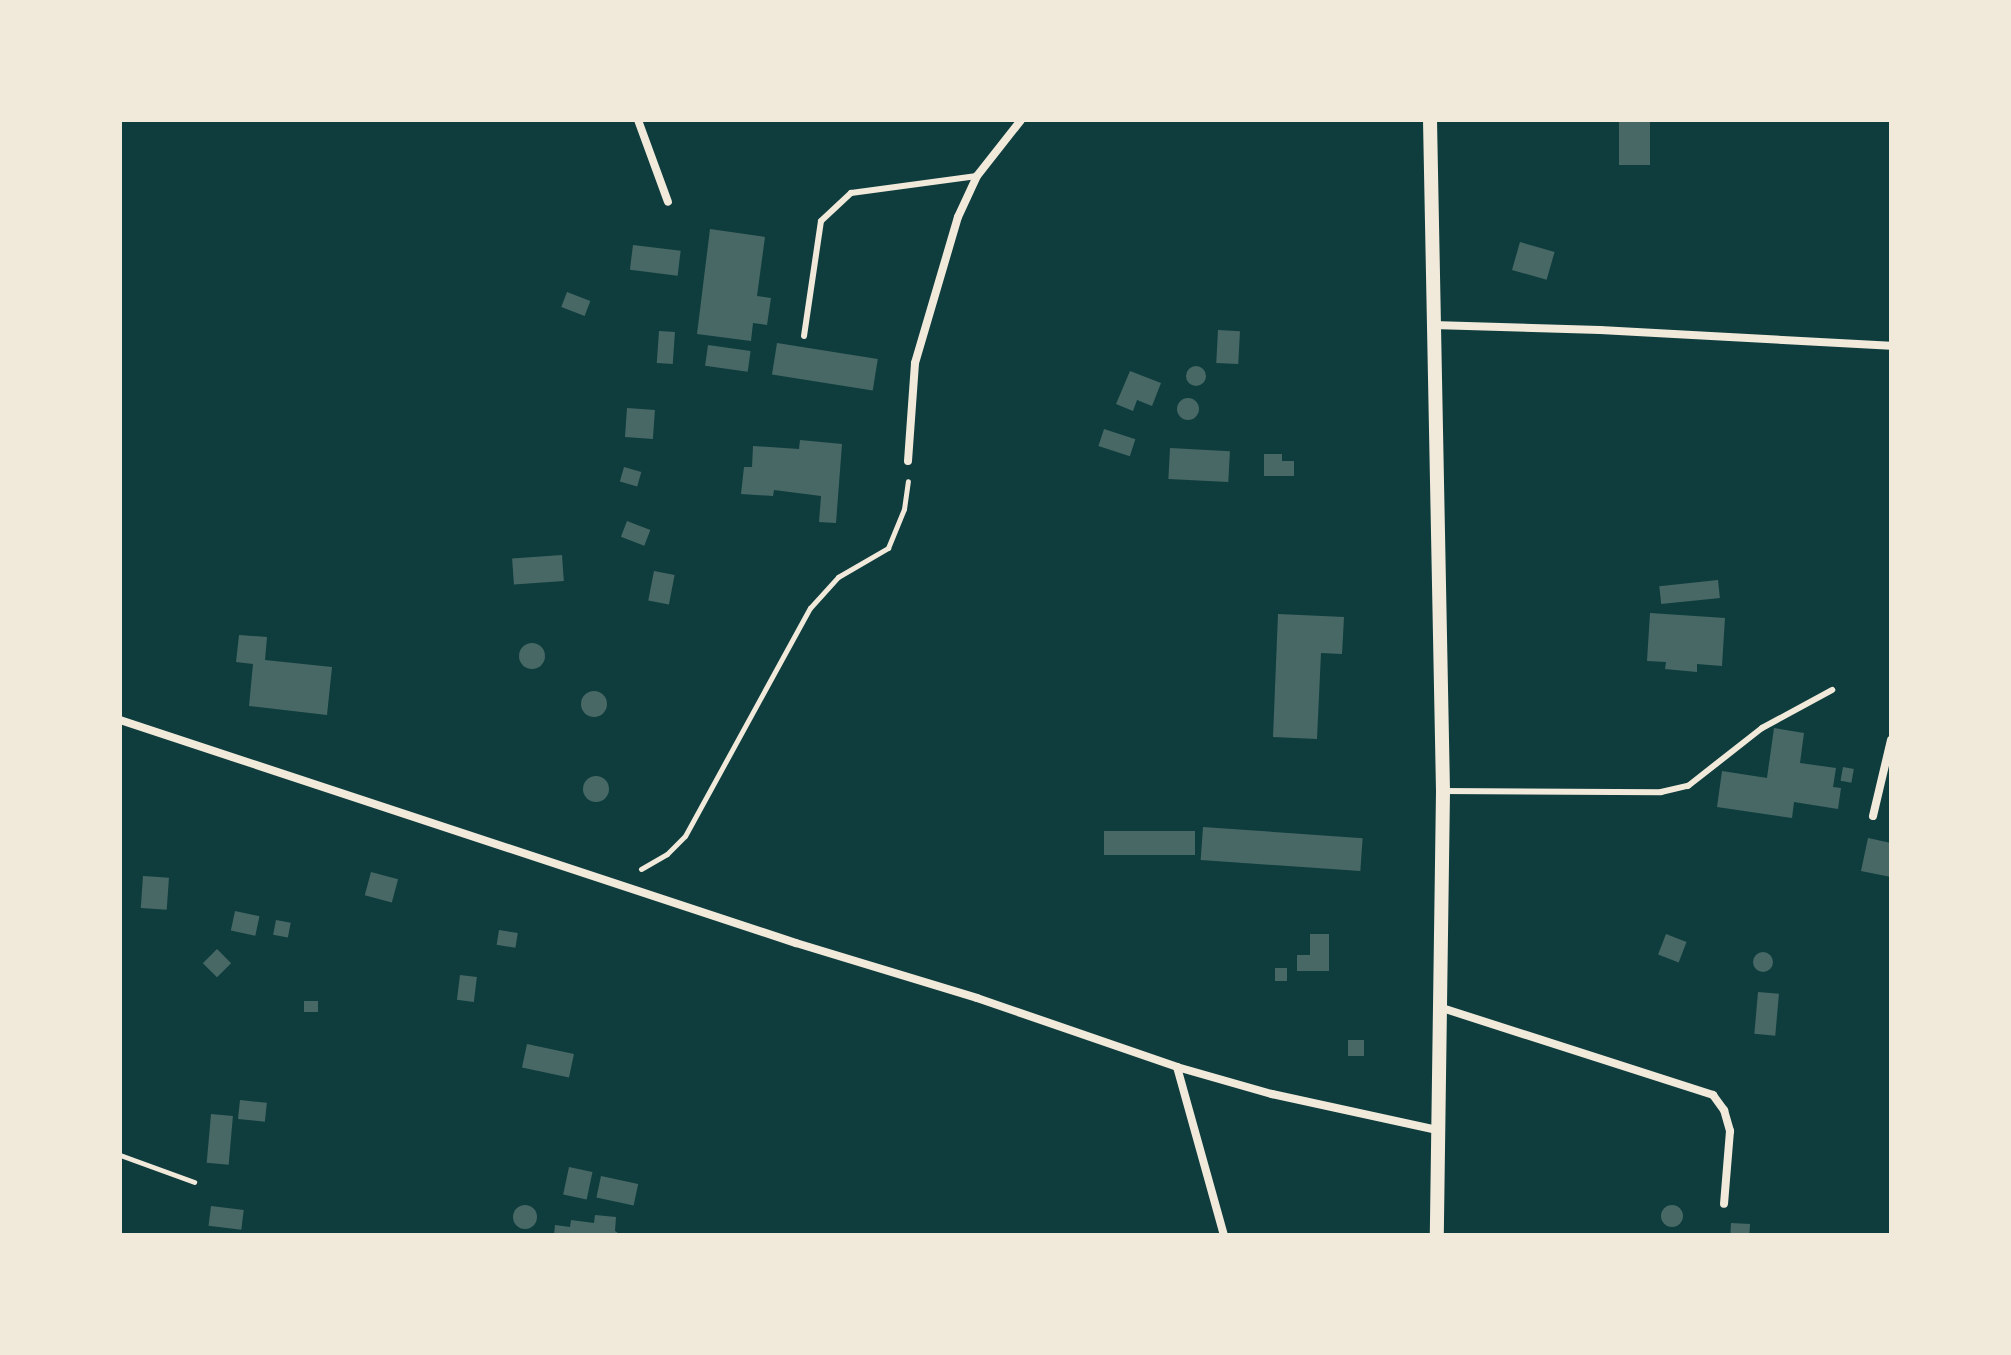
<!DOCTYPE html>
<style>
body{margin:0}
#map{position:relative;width:2011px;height:1355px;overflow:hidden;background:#0f3d3e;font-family:Barlow,sans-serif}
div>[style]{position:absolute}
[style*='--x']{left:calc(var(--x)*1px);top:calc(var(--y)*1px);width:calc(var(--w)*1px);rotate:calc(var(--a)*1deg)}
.building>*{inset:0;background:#486865;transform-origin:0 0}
.round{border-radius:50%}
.path>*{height:5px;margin:-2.5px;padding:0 2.5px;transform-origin:2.5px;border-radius:2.5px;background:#f1e9da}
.service>*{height:6px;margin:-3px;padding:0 3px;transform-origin:3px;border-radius:3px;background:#f1e9da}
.minor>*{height:8px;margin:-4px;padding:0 4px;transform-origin:4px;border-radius:4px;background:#f1e9da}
.tertiary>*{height:14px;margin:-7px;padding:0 7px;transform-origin:7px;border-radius:7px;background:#f1e9da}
span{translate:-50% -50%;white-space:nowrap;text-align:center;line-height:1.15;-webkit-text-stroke:6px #f1e9da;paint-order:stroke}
.frame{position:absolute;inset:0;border:122px solid #f1e9da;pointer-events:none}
</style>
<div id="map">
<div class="building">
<div style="left:1619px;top:120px;width:31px;height:45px"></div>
<div style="clip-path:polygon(710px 229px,765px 237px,757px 296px,771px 298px,767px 325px,753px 323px,751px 341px,697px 334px)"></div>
<div style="left:1520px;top:242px;width:36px;height:29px;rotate:16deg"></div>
<div style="left:633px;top:245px;width:48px;height:25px;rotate:7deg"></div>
<div style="left:567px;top:292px;width:25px;height:16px;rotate:21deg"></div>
<div style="left:1218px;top:330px;width:22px;height:33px;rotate:3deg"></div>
<div style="left:659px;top:331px;width:16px;height:32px;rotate:4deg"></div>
<div style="left:777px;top:343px;width:102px;height:32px;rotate:9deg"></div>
<div style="left:708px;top:345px;width:43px;height:21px;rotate:8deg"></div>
<div class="round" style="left:1186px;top:366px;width:20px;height:20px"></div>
<div style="clip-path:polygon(1130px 371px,1161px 383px,1152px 406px,1137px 400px,1133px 411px,1116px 404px)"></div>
<div class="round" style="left:1177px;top:398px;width:22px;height:22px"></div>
<div style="left:627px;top:408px;width:28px;height:29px;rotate:4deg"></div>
<div style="left:1104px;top:429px;width:33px;height:18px;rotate:18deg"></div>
<div style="clip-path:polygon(800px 440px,842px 444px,836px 523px,819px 522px,821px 496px,774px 490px,773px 496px,741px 494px,744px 467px,752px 467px,753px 446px,799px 449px)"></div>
<div style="left:1170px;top:448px;width:60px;height:31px;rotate:3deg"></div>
<div style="clip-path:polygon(1264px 454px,1282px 454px,1282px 461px,1294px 461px,1294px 476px,1264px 476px)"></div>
<div style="left:624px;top:467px;width:18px;height:15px;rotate:16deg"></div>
<div style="left:627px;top:521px;width:25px;height:17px;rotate:21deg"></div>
<div style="left:562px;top:555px;width:26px;height:50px;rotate:86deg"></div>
<div style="left:654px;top:571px;width:21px;height:30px;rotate:11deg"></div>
<div style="left:1718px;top:580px;width:18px;height:59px;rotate:84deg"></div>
<div style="clip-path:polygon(1650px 613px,1725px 618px,1722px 666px,1697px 664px,1697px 672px,1665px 669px,1666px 662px,1647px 661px)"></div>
<div style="clip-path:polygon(1278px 614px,1344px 617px,1342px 654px,1321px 653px,1317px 739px,1273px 737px)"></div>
<div style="clip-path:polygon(239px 635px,267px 637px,265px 660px,332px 667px,327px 715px,249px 706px,253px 664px,236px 662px)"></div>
<div class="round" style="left:519px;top:643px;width:26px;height:26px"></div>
<div class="round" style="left:581px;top:691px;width:26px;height:26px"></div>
<div style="clip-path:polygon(1774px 728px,1804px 733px,1800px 763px,1836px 768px,1833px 787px,1841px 788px,1838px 809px,1794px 802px,1792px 818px,1717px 807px,1722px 771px,1767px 778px)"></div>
<div style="left:1843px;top:767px;width:11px;height:14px;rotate:10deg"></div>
<div class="round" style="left:583px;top:776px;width:26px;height:26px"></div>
<div style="left:1203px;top:827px;width:160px;height:33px;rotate:4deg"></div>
<div style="left:1104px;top:831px;width:91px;height:24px"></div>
<div style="clip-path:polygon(1868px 838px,1891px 843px,1891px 877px,1861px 871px)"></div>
<div style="left:371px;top:872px;width:28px;height:24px;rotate:15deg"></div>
<div style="left:143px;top:876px;width:26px;height:32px;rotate:4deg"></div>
<div style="left:235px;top:911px;width:25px;height:20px;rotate:12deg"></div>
<div style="left:276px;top:920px;width:15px;height:15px;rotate:11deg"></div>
<div style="left:499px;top:930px;width:19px;height:15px;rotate:9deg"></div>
<div style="clip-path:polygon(1310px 934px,1329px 934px,1329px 971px,1297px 971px,1297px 955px,1310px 955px)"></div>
<div style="left:1666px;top:934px;width:22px;height:22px;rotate:21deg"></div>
<div style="left:217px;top:949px;width:20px;height:20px;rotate:45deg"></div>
<div class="round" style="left:1753px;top:952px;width:20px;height:20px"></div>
<div style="left:1275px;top:968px;width:12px;height:13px"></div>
<div style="left:460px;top:975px;width:17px;height:25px;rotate:7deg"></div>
<div style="left:1758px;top:992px;width:21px;height:42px;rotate:5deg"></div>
<div style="left:304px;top:1001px;width:14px;height:11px"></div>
<div style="left:1348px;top:1040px;width:16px;height:16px"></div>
<div style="left:527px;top:1044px;width:48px;height:24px;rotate:12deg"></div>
<div style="left:240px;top:1100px;width:27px;height:19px;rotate:6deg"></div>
<div style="left:211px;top:1114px;width:22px;height:49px;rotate:5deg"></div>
<div style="left:569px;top:1167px;width:24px;height:28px;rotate:12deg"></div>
<div style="left:601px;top:1176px;width:38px;height:22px;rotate:12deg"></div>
<div class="round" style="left:513px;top:1205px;width:24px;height:24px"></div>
<div class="round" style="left:1661px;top:1205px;width:22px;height:22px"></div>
<div style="left:211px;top:1206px;width:33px;height:20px;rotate:7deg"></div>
<div style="clip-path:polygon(595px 1215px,616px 1217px,615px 1231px,621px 1235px,554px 1235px,555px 1225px,570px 1227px,571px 1220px,594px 1223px)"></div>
<div style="left:1731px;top:1223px;width:19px;height:12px;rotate:3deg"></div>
</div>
<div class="path">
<div style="--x:641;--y:869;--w:30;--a:-30"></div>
<div style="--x:667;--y:854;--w:25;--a:-45"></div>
<div style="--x:685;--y:836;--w:260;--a:-61.3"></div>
<div style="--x:810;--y:608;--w:42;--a:-47.9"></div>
<div style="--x:838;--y:577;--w:58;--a:-30.1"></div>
<div style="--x:888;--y:548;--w:42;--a:-67.7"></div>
<div style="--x:904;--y:509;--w:28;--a:-82"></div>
<div style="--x:120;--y:1155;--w:79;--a:20"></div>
</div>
<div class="service">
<div style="--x:804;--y:336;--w:116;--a:-81.6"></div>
<div style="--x:821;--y:221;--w:41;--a:-43"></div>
<div style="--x:851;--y:193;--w:127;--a:-7.7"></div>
<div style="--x:1443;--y:791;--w:218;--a:0.3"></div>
<div style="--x:1661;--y:792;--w:28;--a:-13"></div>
<div style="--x:1688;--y:786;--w:94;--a:-38.1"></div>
<div style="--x:1762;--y:728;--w:80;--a:-28.5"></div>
</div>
<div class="minor">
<div style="--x:638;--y:120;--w:87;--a:69.9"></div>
<div style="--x:1433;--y:325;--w:167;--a:1.7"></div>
<div style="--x:1600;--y:330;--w:291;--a:3.1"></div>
<div style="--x:908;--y:461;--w:98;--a:-85.9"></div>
<div style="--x:915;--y:363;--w:152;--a:-73.6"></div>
<div style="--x:958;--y:217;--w:45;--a:-65.1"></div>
<div style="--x:977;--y:176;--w:71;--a:-51.8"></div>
<div style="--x:120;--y:720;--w:712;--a:18.26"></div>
<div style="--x:796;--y:943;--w:189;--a:16.9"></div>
<div style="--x:977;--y:998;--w:212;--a:19"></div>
<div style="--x:1177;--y:1067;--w:174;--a:74.4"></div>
<div style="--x:1873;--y:816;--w:78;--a:-76.7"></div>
<div style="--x:1439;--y:1007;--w:288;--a:17.8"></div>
<div style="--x:1713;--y:1095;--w:19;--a:54"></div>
<div style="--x:1724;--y:1110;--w:22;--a:74"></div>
<div style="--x:1730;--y:1131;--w:73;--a:94.7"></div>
<div style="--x:1177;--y:1067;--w:99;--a:15.9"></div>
<div style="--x:1272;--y:1094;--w:169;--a:12.3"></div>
</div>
<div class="tertiary">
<div style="--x:1430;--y:120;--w:671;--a:88.89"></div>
<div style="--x:1443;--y:791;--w:444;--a:90.8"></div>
</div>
<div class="frame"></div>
</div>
